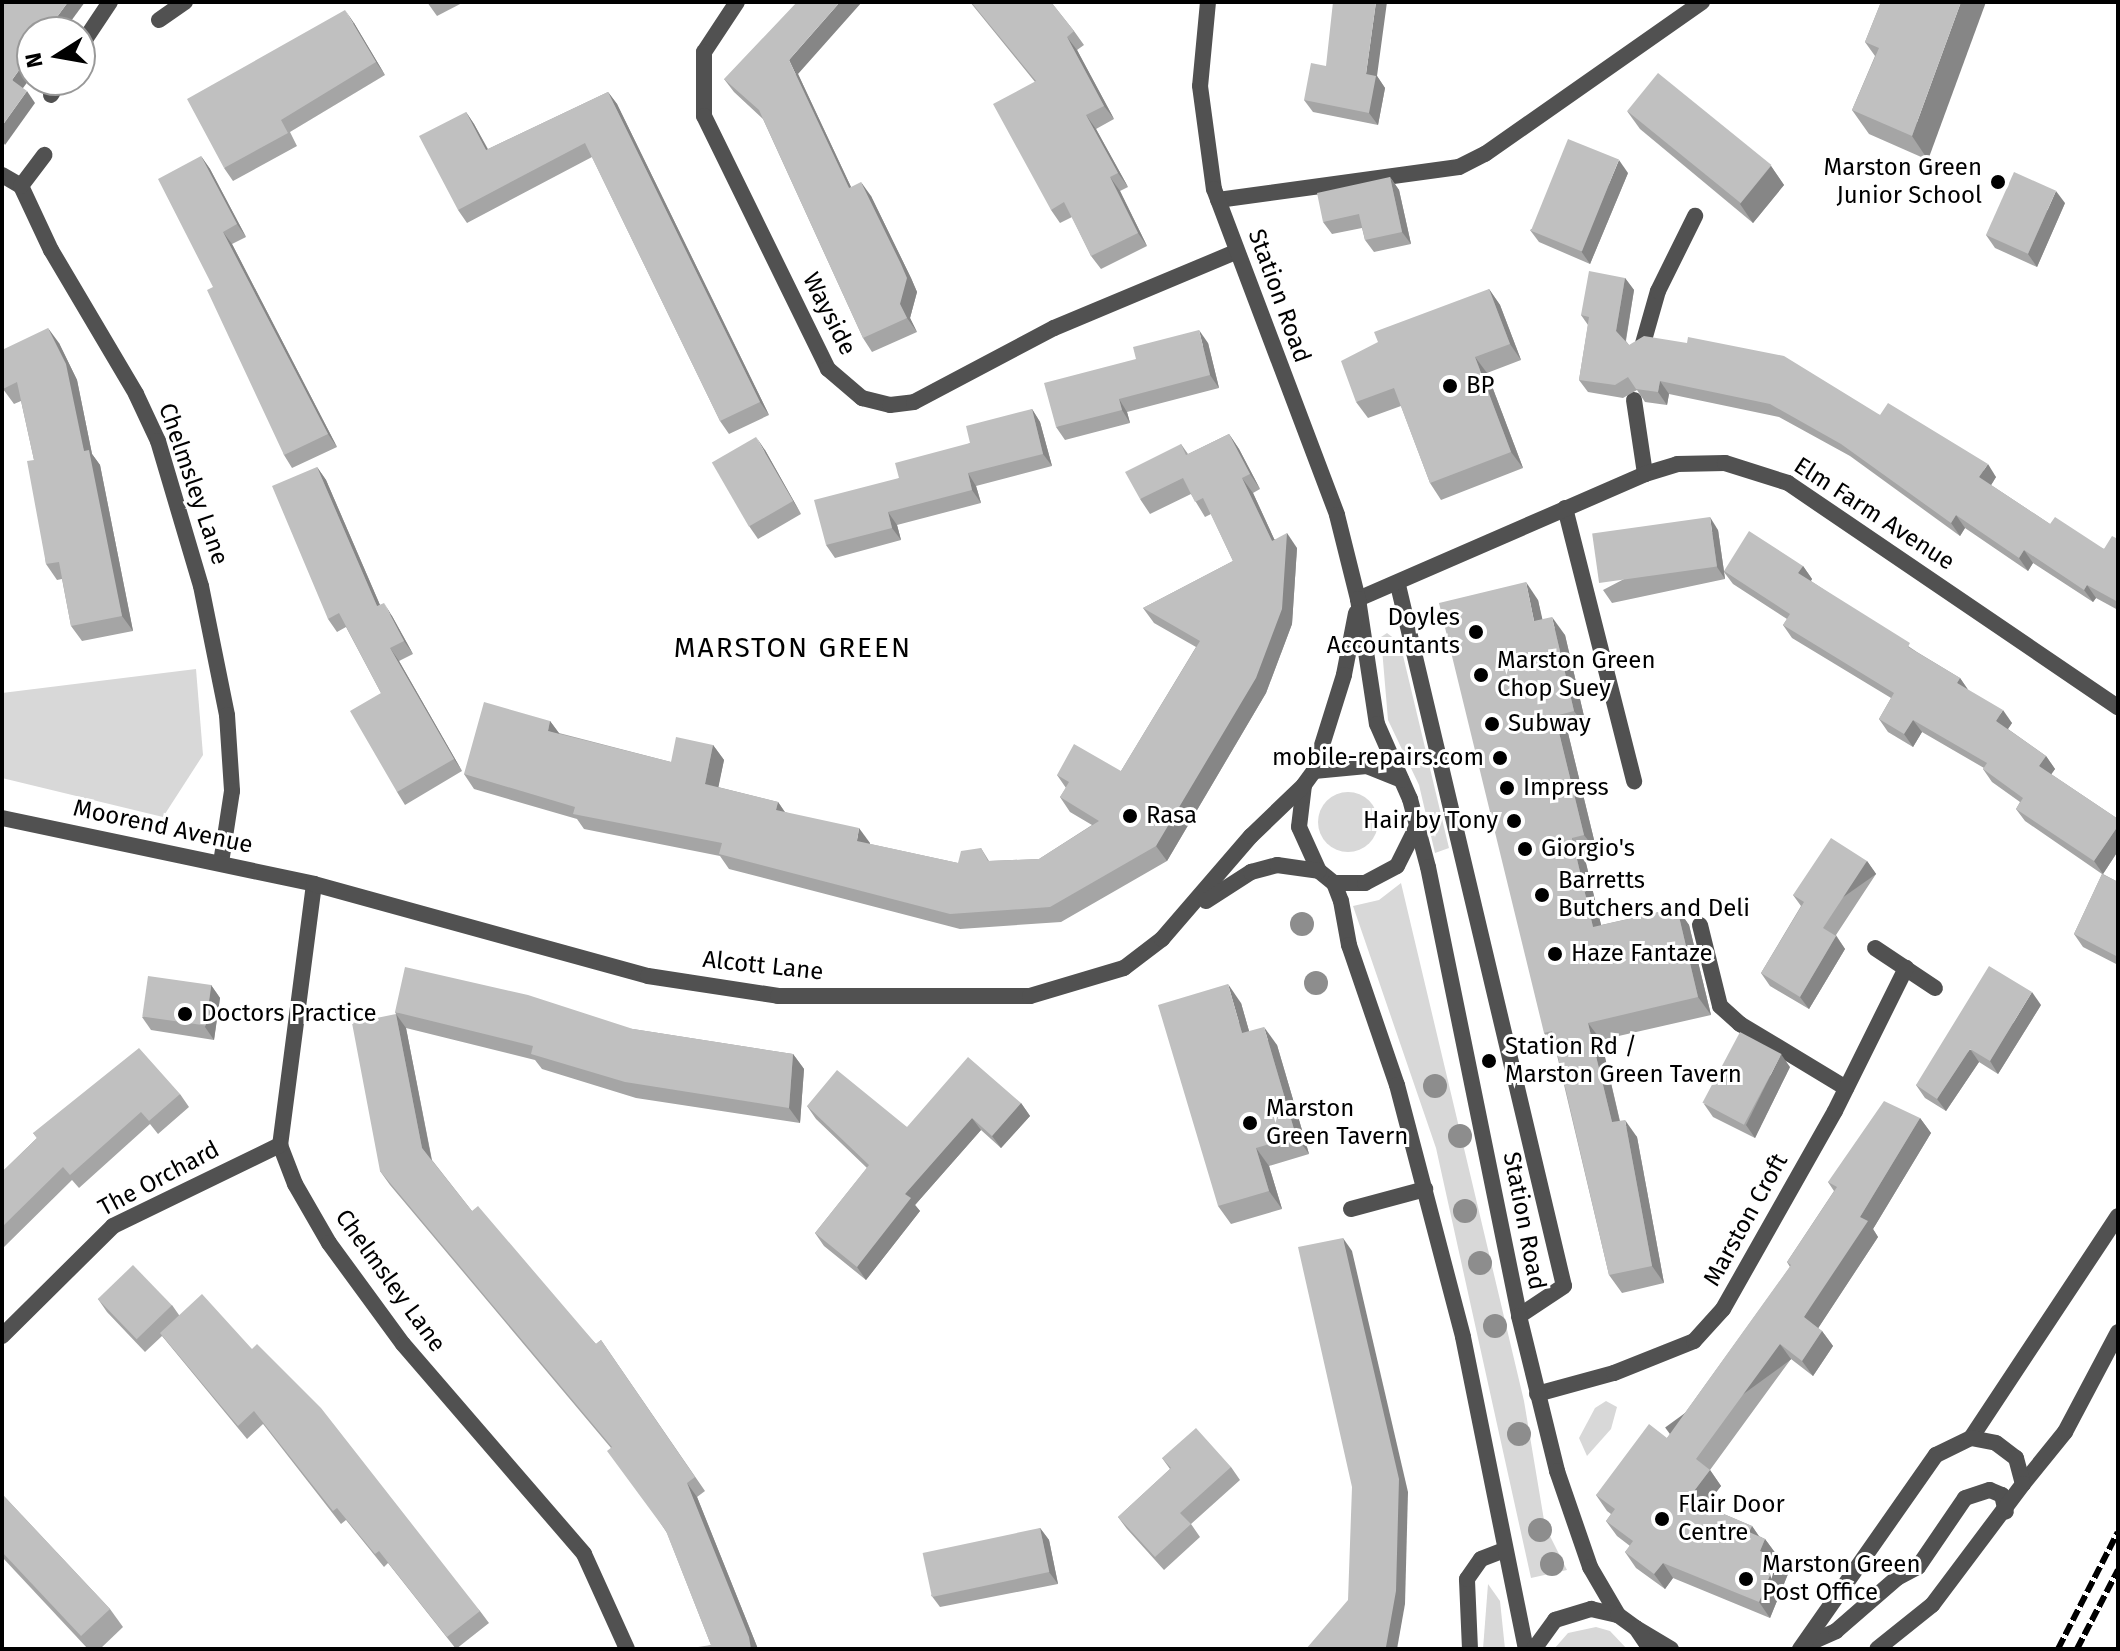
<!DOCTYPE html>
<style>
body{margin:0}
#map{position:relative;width:2120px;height:1651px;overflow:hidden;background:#fff;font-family:"Fira Sans",sans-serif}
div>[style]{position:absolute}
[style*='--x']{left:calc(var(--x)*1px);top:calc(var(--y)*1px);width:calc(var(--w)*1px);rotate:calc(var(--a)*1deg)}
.green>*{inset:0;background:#d8d8d8}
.round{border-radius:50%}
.service>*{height:16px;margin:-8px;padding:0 8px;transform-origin:8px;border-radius:8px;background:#515151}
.minor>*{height:16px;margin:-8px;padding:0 8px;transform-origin:8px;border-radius:8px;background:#515151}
.tertiary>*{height:16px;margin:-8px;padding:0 8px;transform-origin:8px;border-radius:8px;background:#515151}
.rail>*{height:6px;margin-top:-3px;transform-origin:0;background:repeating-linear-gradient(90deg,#000 0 12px,transparent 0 16px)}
.trees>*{width:24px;height:24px;margin:-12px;border-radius:50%;background:#8d8d8d}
.wall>*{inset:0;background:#a5a5a5}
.shaded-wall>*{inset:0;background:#868686;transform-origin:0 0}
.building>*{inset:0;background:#c0c0c0;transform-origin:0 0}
.dots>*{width:22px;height:22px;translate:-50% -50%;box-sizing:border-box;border:4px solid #fff;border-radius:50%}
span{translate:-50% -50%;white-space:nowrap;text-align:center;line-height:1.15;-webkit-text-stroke:6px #fff;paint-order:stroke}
.poi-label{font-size:24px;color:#000}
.right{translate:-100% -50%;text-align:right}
.left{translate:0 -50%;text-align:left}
.street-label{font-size:24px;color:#000}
.quarter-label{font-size:28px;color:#000;letter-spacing:2px}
.frame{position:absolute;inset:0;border:4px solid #000;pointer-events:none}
.north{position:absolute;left:16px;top:16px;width:80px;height:80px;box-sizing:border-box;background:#fff;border:2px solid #999;border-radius:50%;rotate:259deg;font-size:22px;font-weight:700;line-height:32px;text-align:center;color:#000}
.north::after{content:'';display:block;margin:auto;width:28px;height:36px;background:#000;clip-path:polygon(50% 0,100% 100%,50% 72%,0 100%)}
</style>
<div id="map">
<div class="green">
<div style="clip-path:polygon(1387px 633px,1400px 643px,1449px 848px,1435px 853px,1419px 785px,1388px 720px,1381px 637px)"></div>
<div style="clip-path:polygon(196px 669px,203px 755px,163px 817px,2px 778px,2px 693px)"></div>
<div class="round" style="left:1318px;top:792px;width:60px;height:60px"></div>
<div style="clip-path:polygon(1401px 883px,1524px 1401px,1545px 1526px,1567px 1570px,1531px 1578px,1436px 1148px,1353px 906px,1379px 900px)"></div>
<div style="clip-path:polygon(1606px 1401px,1617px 1407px,1611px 1429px,1587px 1456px,1579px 1438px,1595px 1408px)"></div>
<div style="clip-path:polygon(1488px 1584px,1500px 1601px,1505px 1649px,1483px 1649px)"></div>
<div style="clip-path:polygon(1596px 1627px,1610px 1631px,1627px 1649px,1554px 1649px,1568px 1633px)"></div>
</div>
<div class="service">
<div style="--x:1218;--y:200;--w:243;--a:-7.8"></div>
<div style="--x:1459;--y:167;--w:29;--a:-27"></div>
<div style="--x:1485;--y:154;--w:265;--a:-35"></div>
<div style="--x:1642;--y:347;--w:58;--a:-74.1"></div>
<div style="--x:1658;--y:291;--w:84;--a:-63.7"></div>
<div style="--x:1634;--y:400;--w:75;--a:81.5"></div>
<div style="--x:1565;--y:508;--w:282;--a:75.8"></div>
<div style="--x:1398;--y:585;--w:720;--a:76.68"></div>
<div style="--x:1564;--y:1286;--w:54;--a:146.3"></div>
<div style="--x:1700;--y:925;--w:83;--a:76.1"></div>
<div style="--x:1720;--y:1006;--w:27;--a:42"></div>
<div style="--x:1740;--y:1024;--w:124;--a:31.1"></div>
<div style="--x:1351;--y:1209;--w:77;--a:-15.1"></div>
<div style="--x:1971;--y:1438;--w:266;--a:-56.5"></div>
<div style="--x:2023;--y:1484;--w:67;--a:-51.1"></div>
<div style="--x:2065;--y:1432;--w:113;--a:-62.1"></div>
<div style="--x:1805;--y:1645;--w:34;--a:-24"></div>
<div style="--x:1836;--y:1631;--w:81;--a:-41"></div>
<div style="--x:1897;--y:1578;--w:24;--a:-28"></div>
<div style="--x:1918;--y:1567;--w:83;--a:-55.7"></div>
<div style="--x:1965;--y:1498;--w:26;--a:-18"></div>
<div style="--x:1990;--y:1490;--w:13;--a:23"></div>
<div style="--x:2002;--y:1495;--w:17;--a:77"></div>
<div style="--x:1470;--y:1649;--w:70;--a:-92.5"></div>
<div style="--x:1467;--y:1579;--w:24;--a:-55"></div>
<div style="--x:1481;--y:1559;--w:25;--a:-21"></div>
</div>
<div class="minor">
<div style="--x:737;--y:2;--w:60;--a:123.4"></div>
<div style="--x:704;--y:52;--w:64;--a:90"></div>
<div style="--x:704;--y:116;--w:282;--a:63.9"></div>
<div style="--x:828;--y:369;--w:45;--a:40.5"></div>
<div style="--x:862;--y:398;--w:29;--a:14"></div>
<div style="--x:890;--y:405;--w:24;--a:-7"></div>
<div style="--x:914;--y:402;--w:158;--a:-27.9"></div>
<div style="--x:1054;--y:328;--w:197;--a:-22.7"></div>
<div style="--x:159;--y:20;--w:32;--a:-35"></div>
<div style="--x:80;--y:47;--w:54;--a:-56.3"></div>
<div style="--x:51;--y:95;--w:17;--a:-59"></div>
<div style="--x:2;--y:175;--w:22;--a:30"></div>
<div style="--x:21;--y:186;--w:71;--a:64.9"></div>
<div style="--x:51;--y:250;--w:167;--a:59.4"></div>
<div style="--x:136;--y:394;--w:52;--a:64.9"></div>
<div style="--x:158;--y:441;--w:151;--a:73.5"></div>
<div style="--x:201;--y:586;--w:132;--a:78.6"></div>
<div style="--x:227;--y:715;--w:76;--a:86.2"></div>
<div style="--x:232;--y:791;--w:73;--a:98.7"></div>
<div style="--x:21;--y:186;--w:39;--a:-53"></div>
<div style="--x:1358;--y:599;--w:313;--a:-23.5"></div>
<div style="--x:1645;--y:474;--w:34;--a:-17"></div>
<div style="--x:1677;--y:464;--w:48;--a:-1.2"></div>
<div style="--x:1725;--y:463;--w:66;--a:17.6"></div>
<div style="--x:1788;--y:483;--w:399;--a:34.2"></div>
<div style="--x:314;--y:884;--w:263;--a:97.4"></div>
<div style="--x:280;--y:1145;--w:42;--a:69"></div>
<div style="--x:295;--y:1184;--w:68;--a:60"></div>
<div style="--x:329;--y:1243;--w:125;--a:53.8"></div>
<div style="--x:403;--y:1344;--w:277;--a:49.2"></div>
<div style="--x:584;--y:1554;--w:104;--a:65.6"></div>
<div style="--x:1875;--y:948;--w:72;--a:33.7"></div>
<div style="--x:2;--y:1336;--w:156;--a:-44.7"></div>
<div style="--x:113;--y:1226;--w:186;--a:-25.9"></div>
<div style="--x:1537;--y:1394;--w:80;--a:-15.3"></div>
<div style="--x:1614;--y:1373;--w:86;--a:-21.8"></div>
<div style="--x:1694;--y:1341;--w:43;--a:-47.8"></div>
<div style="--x:1723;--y:1309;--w:227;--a:-60.5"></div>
<div style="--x:1835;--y:1111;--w:160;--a:-63.6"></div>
<div style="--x:1636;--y:1628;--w:41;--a:31"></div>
<div style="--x:1800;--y:1649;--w:237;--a:-55"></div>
<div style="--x:1936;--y:1455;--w:39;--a:-26"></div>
<div style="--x:1971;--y:1438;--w:25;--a:11"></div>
<div style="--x:1996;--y:1443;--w:25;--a:37"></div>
<div style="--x:2016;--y:1458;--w:27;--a:75"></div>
<div style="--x:2023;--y:1484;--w:151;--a:126.9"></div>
<div style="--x:1932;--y:1605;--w:70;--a:141.3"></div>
</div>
<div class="tertiary">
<div style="--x:1208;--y:2;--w:84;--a:95.4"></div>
<div style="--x:1200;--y:86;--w:104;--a:82.3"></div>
<div style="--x:1214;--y:189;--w:348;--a:69.3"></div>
<div style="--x:1337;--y:515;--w:87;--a:76"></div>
<div style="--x:1358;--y:599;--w:126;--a:81.4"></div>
<div style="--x:1377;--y:724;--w:82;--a:66.3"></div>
<div style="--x:1410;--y:799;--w:70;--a:75.2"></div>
<div style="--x:1428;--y:867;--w:458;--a:78.5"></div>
<div style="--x:1519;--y:1316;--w:160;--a:76.2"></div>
<div style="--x:1557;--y:1471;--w:102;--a:71"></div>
<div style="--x:1590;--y:1567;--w:56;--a:59.7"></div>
<div style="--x:1356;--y:613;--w:63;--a:101"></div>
<div style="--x:1344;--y:675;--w:101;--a:107.4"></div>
<div style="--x:1314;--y:771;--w:17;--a:126"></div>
<div style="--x:1304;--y:785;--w:42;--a:96.8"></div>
<div style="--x:1299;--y:827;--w:48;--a:65.6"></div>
<div style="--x:1319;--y:871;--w:19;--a:39"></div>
<div style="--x:1334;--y:883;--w:19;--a:69"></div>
<div style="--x:1341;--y:901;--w:45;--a:79.7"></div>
<div style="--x:1349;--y:945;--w:148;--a:71.1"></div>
<div style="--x:1397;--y:1085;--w:260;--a:75.3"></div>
<div style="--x:1463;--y:1337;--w:318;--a:78.6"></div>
<div style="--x:1314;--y:771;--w:53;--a:-5.4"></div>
<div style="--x:1367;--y:766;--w:37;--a:22"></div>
<div style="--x:2;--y:818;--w:319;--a:11.9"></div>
<div style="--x:314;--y:884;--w:346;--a:15.4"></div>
<div style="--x:648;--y:976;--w:132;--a:8.7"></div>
<div style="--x:778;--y:996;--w:252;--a:0"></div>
<div style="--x:1030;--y:996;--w:98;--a:-16.6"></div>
<div style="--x:1124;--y:968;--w:48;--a:-37.3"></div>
<div style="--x:1162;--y:939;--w:136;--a:-49.2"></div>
<div style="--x:1251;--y:836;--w:74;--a:-43.9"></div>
<div style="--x:1334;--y:883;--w:31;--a:0"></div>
<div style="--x:1365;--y:883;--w:36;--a:-28"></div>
<div style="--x:1397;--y:866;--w:42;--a:-63.4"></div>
<div style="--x:1206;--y:901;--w:54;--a:-32.8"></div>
<div style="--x:1251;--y:872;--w:27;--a:-15"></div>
<div style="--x:1277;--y:865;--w:42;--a:8.1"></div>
<div style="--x:1534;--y:1649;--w:36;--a:-54"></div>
<div style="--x:1555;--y:1620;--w:38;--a:-17"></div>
<div style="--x:1591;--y:1609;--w:28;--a:13"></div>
<div style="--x:1618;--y:1615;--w:22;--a:36"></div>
<div style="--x:1636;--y:1628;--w:25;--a:56"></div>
</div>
<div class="rail">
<div style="--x:2058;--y:1649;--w:131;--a:-62.9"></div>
<div style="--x:2077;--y:1649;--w:89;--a:-62.6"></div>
</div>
<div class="trees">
<div style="left:1302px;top:924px"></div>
<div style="left:1316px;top:983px"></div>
<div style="left:1435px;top:1086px"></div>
<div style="left:1460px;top:1136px"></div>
<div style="left:1465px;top:1211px"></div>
<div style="left:1480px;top:1263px"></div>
<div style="left:1495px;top:1326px"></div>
<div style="left:1519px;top:1434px"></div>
<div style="left:1540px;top:1530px"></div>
<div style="left:1552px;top:1564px"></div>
</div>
<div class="wall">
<div style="clip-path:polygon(427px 2px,464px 2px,437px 16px)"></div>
<div style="clip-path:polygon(970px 2px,1051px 2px,1074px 31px,1084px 45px,1077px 50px,1114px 119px,1096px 129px,1128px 187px,1120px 191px,1147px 246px,1101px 269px,1091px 256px,1072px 217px,1060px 223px,1051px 210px,1035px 82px)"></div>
<div style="clip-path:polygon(1881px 2px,1928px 160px,1869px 134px,1852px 110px,1875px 56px,1865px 42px)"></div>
<div style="clip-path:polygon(354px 23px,385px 75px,290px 132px,297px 146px,233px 181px,224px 168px)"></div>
<div style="clip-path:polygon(798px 74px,851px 187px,871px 196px,911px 278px,917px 292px,910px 318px,917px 332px,872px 352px,863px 338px,763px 119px,734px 92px,724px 79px)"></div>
<div style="clip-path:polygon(1377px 76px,1385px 88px,1378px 125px,1313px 112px,1304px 100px)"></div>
<div style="clip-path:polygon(608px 92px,617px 104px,769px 415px,729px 434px,720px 421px,592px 157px,467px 223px,458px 210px,466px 112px,474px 124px,488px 149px)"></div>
<div style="clip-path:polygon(1627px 111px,1771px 166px,1784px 185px,1753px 223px,1640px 129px)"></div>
<div style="clip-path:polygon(201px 156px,210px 169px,246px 237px,232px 244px,337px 447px,292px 468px,284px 455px)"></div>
<div style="clip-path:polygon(1628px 173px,1590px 264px,1539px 242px,1530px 230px)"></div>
<div style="clip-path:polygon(1390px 177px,1399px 190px,1411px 244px,1374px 252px,1365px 240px,1362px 228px,1332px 234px,1323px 222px)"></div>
<div style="clip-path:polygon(2065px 203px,2037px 267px,1995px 248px,1986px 235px)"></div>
<div style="clip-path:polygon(1625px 278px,1634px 290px,1626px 341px,1629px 345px,1880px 415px,1996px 477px,1991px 485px,2050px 524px,2104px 549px,2118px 539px,2118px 610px,2096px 598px,2093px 602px,2033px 563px,2028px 571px,1965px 528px,1960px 536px,1850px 456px,1779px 417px,1669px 394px,1667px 405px,1645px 402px,1637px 390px,1623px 398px,1588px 392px,1579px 380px,1588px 325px,1581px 315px)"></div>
<div style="clip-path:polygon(1489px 289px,1500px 305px,1521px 360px,1487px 373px,1523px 468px,1441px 500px,1430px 483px,1401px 406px,1368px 418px,1356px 402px)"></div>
<div style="clip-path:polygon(59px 343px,77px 380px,92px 454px,100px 465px,133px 631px,82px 641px,71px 626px,62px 579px,57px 580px,46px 564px,34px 460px,21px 401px,14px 404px,3px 389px)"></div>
<div style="clip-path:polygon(1208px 343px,1219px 388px,1127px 412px,1130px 423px,1065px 440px,1056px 427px)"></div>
<div style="clip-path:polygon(1032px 409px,1040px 422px,1052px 466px,976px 486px,981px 503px,897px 525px,901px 540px,835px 558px,826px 545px,899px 478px,970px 443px)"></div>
<div style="clip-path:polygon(1229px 434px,1239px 449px,1260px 489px,1253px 493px,1274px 539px,1297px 548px,1292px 624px,1266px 693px,1167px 861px,1061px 922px,960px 929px,729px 869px,720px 856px,584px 829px,577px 819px,474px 789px,464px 774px,550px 721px,559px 733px,671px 762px,713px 745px,724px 760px,718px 787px,778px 802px,785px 812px,870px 843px,870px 844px,958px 863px,981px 848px,989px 861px,1039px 859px,1092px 825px,1070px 812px,1060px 797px,1066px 788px,1057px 775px,1121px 771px,1196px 647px,1154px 623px,1143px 608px,1233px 561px,1211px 514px,1205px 517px,1191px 494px,1150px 514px,1140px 499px,1181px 444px,1188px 454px)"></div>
<div style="clip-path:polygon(765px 450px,801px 514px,758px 539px,749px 526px)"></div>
<div style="clip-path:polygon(317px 467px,326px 480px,380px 605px,392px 616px,413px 654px,399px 661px,462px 771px,405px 805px,397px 792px,381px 693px,346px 627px,337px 632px,328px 619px)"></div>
<div style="clip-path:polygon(1718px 530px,1724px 571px,1803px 566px,1812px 579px,1811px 581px,1917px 652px,1960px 678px,1968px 690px,2012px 723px,2008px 729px,2046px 756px,2055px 769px,2051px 774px,2118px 819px,2118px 851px,2103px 874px,2118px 882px,2118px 965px,2083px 947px,2074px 934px,2102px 874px,2025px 821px,2016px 809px,2020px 802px,1992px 782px,1983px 769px,1984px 768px,1922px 732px,1913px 747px,1888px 732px,1879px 719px,1891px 698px,1792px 638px,1783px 625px,1787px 619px,1733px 584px,1724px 572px,1725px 579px,1612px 603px,1603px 590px)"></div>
<div style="clip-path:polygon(1538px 600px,1542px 620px,1565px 635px,1587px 729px,1568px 733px,1597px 852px,1584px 855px,1601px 925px,1677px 908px,1689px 925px,1711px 1015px,1601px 1040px,1620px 1121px,1637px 1137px,1664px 1283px,1622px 1293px,1609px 1275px,1556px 1051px,1544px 1033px)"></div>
<div style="clip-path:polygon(1867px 861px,1876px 874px,1836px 935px,1845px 949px,1809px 1009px,1770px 986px,1761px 973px,1801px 906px,1793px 895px)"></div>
<div style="clip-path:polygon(211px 985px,220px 998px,214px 1040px,151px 1030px,142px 1017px)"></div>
<div style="clip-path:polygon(1241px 1003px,1249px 1031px,1277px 1045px,1309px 1154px,1269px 1166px,1282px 1209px,1231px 1224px,1218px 1206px)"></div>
<div style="clip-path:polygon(2041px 1005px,1998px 1074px,1979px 1062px,1946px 1111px,1925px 1098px,1916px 1085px)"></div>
<div style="clip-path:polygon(395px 1012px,633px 1029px,793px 1054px,804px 1069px,800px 1123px,636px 1098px,542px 1069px,535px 1060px,406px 1028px,432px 1160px,472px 1211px,596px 1344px,601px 1340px,705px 1491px,697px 1497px,758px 1649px,698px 1649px,711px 1645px,667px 1533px,611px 1448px,390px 1185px,380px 1171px,396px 1014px)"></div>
<div style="clip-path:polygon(1790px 1067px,1755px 1138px,1713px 1117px,1704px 1104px)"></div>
<div style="clip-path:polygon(180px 1094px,189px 1107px,158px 1134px,150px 1124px,79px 1188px,72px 1180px,2px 1249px,2px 1172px,37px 1138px,33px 1133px)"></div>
<div style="clip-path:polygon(1021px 1103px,1030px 1116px,1001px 1148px,981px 1130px,915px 1205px,920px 1211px,866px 1280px,824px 1246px,815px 1233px,867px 1168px,816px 1119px,807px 1106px,907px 1127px)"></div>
<div style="clip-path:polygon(1920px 1118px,1931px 1133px,1873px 1229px,1878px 1237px,1818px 1328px,1822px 1331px,1833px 1346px,1813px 1376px,1791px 1359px,1710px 1470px,1721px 1486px,1705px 1506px,1752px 1526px,1759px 1536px,1765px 1539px,1776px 1554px,1775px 1557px,1788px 1574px,1770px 1618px,1673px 1578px,1665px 1589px,1636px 1568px,1625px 1552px,1630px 1546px,1617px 1536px,1606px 1521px,1611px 1514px,1607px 1511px,1596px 1495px,1667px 1438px,1790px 1267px,1787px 1262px,1834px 1191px,1828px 1182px)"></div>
<div style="clip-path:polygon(98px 1299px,172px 1305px,179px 1315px,480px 1611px,489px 1623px,456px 1649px,388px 1563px,384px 1567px,346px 1520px,341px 1524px,263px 1424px,247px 1439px,162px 1336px,145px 1352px,107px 1312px)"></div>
<div style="clip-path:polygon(1162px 1458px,1231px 1467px,1240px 1480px,1191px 1524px,1200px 1537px,1164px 1570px,1127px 1529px,1118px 1517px,1170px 1469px)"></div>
<div style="clip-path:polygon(2px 1494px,110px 1609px,123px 1627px,100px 1649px,88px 1649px,2px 1557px)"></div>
<div style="clip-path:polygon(1040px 1528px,1049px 1540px,1058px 1584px,940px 1607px,931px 1595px)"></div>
</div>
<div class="shaded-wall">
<div style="clip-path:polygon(68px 2px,85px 2px,63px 32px,46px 32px)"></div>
<div style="clip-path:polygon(840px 2px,862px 2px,798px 74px,858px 202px,849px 188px,789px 60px)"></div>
<div style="clip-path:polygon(1376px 2px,1387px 2px,1377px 76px,1385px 88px,1378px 125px,1369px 113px,1366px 74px)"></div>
<div style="clip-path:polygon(1961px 2px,1986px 2px,1928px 160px,1912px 136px)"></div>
<div style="clip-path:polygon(345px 10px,354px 23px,385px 75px,376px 62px)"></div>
<div style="clip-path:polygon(1067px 37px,1077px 50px,1114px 119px,1104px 106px)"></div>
<div style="clip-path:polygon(32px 52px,32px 76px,20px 92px,12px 80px)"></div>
<div style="clip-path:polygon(27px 91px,35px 103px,5px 145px,2px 140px,2px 126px)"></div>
<div style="clip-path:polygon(608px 92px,617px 104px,769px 415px,760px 402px)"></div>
<div style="clip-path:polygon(466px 112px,474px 124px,495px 163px,486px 150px)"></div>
<div style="clip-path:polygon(1086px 115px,1096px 129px,1128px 187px,1118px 173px)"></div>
<div style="clip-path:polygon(201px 156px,210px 169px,246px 237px,237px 224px)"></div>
<div style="clip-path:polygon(1619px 160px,1628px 173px,1590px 264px,1581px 251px)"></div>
<div style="clip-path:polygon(1771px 166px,1784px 185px,1753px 223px,1740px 204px)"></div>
<div style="clip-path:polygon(1110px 177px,1120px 191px,1147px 246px,1138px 233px)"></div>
<div style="clip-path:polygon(1390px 177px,1399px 190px,1411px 244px,1402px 232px)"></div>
<div style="clip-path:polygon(861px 182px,871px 196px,911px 278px,917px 292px,910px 318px,917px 332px,907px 318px,900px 304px)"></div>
<div style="clip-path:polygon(2056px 191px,2065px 203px,2037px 267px,2028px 254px)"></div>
<div style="clip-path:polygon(223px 232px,232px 244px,337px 447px,328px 434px)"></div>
<div style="clip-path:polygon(1625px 278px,1634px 290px,1625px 344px,1616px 331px)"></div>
<div style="clip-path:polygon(1489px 289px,1500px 305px,1521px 360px,1510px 344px)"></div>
<div style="clip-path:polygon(48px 328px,59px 343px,77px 380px,92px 454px,100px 465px,133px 631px,122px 616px,84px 451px)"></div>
<div style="clip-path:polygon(1199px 330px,1208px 343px,1219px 388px,1210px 375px)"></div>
<div style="clip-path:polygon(1475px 357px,1487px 373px,1523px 468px,1511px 452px)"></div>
<div style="clip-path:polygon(1660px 381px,1669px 394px,1667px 405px,1658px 392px)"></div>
<div style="clip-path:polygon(1119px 399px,1127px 412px,1130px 423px,1122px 410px)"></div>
<div style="clip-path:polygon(1032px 409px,1040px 422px,1052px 466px,1043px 454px)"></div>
<div style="clip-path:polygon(1229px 434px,1239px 449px,1260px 489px,1250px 474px)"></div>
<div style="clip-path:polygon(756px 437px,765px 450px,801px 514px,793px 501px)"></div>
<div style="clip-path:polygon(1988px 464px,1996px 477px,1988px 490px,1979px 477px)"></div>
<div style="clip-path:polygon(317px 467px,326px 480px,386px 619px,377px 606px)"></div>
<div style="clip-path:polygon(968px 473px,976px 486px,981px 503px,972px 490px)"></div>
<div style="clip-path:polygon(1242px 478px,1253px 493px,1282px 556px,1272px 541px)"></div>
<div style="clip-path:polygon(888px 512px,897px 525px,901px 540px,892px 528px)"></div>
<div style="clip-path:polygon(1956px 515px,1965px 528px,1960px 536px,1951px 523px)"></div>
<div style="clip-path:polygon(1710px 517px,1718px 530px,1725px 579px,1717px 567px)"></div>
<div style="clip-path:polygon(1287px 533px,1297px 548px,1292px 624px,1266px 693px,1167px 861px,1156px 846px)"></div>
<div style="clip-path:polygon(2024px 550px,2033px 563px,2028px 571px,2019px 558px)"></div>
<div style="clip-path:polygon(1803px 566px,1812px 579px,1807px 586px,1798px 573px)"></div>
<div style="clip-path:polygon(1526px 582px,1538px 600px,1547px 639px,1534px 621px)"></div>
<div style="clip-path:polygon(2087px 585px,2096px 598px,2093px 602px,2084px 590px)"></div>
<div style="clip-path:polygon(384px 603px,392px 616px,413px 654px,404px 641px)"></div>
<div style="clip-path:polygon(1552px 617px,1565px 635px,1587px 729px,1574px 711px)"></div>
<div style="clip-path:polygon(390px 648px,399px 661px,462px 771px,454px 759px)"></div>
<div style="clip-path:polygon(1960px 678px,1969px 691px,1957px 683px)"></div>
<div style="clip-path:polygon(2003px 710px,2012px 723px,2005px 733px,1996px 721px)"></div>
<div style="clip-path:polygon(1555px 716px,1568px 733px,1597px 852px,1584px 835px)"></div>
<div style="clip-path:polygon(1913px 720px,1922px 732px,1913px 747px,1904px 734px)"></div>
<div style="clip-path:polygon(550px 721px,561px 736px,548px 731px)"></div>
<div style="clip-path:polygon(713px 745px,724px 760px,716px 799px,705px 784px)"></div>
<div style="clip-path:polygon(2046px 756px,2055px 769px,2048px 779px,2039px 766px)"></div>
<div style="clip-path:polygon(778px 802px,788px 817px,776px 810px)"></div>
<div style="clip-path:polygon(2118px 826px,2118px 851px,2103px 874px,2094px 861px)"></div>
<div style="clip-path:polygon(859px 828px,870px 843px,867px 856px,857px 841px)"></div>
<div style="clip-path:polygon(1572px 838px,1584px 855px,1606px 945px,1593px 927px)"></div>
<div style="left:1867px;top:861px;width:16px;height:80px;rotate:55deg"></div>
<div style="clip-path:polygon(1677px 908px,1689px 925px,1711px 1015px,1698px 997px)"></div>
<div style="clip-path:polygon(1836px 936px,1845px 949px,1809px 1009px,1800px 997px)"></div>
<div style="clip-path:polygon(1228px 984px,1241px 1003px,1255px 1052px,1242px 1033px)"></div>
<div style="clip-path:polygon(211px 985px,220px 998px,214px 1040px,205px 1027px)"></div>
<div style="clip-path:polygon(2032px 992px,2041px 1005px,1998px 1074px,1990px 1061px)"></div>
<div style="clip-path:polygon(396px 1014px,406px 1028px,432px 1162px,422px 1148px)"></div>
<div style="clip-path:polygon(1588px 1023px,1601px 1040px,1624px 1140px,1612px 1122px)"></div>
<div style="clip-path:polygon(1264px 1027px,1277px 1045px,1309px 1154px,1296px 1136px)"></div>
<div style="clip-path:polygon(1970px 1049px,1979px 1062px,1946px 1111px,1937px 1099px)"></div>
<div style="clip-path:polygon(793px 1054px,804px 1069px,800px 1123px,789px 1108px)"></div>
<div style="clip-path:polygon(1781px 1054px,1790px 1067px,1755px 1138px,1746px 1125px)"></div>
<div style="clip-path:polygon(1021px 1103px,1030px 1116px,1001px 1148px,992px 1136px)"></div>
<div style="clip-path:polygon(972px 1118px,981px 1130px,915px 1205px,920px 1211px,866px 1280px,857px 1267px,905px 1194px)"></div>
<div style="clip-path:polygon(1920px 1118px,1931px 1133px,1873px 1229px,1878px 1237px,1815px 1333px,1804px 1317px,1860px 1217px)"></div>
<div style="clip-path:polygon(1625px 1120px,1637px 1137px,1664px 1283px,1652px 1266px)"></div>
<div style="clip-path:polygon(1256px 1148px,1269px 1166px,1282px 1209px,1269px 1191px)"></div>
<div style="clip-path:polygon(1343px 1238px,1352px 1251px,1408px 1492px,1405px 1604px,1397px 1649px,1384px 1649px)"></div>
<div style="clip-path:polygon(1822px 1331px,1833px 1346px,1813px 1376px,1802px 1361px)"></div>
<div style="left:1780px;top:1344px;width:19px;height:142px;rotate:54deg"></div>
<div style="clip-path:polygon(1710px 1470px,1721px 1486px,1699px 1514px,1688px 1499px)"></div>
<div style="clip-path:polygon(687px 1483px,697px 1497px,758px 1649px,751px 1649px)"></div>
<div style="clip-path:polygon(1752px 1526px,1762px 1541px,1749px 1532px)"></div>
<div style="clip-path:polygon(1040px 1528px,1049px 1540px,1058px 1584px,1049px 1572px)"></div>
<div style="clip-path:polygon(1765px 1539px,1776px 1554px,1771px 1567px,1760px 1551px)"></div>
<div style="clip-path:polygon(1777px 1558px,1788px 1574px,1770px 1618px,1759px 1602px)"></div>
<div style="clip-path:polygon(1663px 1563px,1673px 1578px,1665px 1589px,1654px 1574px)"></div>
</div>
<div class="building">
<div style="clip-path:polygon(2px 2px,68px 2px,46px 32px,32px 32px,32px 52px,12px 80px,27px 91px,2px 126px)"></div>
<div style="clip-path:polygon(797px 2px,840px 2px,789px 60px,849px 188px,861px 182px,901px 264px,907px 278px,900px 304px,907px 318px,863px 338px,759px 110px,724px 79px)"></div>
<div style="clip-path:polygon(971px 2px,1051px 2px,1074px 31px,1067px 37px,1104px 106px,1086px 115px,1118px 173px,1110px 177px,1138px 233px,1091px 256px,1064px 202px,1051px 210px,993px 104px,1036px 81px)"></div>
<div style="clip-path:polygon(1333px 2px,1376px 2px,1366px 74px,1376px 76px,1369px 113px,1304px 100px,1311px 63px,1326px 66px)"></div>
<div style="clip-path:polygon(1881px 2px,1961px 2px,1912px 136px,1852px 110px,1879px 48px,1865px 42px)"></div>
<div style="clip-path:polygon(345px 10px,376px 62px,281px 120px,288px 133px,224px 168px,187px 99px)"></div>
<div style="left:1658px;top:73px;width:146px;height:49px;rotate:39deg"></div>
<div style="clip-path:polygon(608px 92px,760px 402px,720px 421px,585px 143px,458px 210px,419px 136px,466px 112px,486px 150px)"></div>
<div style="left:1568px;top:139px;width:55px;height:99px;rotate:22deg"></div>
<div style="clip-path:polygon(201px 156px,237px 224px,223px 232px,328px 434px,284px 455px,207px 290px,213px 287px,158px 179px)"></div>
<div style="left:2014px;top:172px;width:46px;height:69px;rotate:24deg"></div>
<div style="clip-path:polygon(1390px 177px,1402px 232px,1365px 240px,1359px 214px,1323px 222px,1317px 193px)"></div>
<div style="clip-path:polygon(1589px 271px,1625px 278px,1616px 331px,1629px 345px,1644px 336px,1687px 343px,1688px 337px,1784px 356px,1880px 415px,1888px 403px,1988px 464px,1979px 477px,2050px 524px,2055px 517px,2104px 549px,2112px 536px,2118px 539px,2118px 602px,2087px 585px,2084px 590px,2024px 550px,2019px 558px,1956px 515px,1951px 523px,1841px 444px,1770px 404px,1660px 381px,1658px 392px,1636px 389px,1628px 377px,1615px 385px,1579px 380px,1589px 317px,1581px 315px)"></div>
<div style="clip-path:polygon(1489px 289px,1510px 344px,1475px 357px,1511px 452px,1430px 483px,1394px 388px,1356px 402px,1341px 361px,1378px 342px,1374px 332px)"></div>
<div style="clip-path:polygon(48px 328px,66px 364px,84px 451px,89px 450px,122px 616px,71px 626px,59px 562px,46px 564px,27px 461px,34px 460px,17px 382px,3px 389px,2px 386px,2px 350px)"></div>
<div style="clip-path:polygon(1199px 330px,1210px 375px,1119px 399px,1122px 410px,1056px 427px,1044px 383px,1136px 359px,1133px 347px)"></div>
<div style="clip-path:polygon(1032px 409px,1043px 454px,968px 473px,972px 490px,888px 512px,892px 528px,826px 545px,814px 500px,899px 478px,895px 463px,970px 443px,966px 426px)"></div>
<div style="clip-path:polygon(1229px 434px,1250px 474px,1242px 478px,1272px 541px,1287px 533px,1282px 609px,1256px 678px,1156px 846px,1050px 907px,950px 914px,719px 854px,722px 843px,573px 814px,575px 807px,464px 774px,484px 702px,550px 721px,548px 731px,671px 762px,676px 737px,713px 745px,705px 784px,778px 802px,776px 810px,859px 828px,857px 841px,958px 863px,961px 851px,981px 848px,988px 861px,1039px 859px,1099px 821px,1060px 797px,1069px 782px,1057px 775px,1074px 744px,1121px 771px,1200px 641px,1143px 608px,1233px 561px,1203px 498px,1195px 502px,1183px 478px,1140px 499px,1125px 472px,1181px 444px,1186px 455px)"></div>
<div style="left:756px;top:437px;width:74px;height:51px;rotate:60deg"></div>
<div style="clip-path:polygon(317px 467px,377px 606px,384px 603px,404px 641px,390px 648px,454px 759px,397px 792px,350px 711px,381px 693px,339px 613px,328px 619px,272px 486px)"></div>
<div style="left:1710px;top:517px;width:50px;height:119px;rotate:82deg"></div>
<div style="clip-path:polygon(1749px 531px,1803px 566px,1798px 573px,1910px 643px,1908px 647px,1960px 678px,1957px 683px,2003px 710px,1996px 721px,2046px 756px,2039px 766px,2118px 819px,2118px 826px,2094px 861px,2016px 809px,2023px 798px,1983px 769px,1987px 763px,1913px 720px,1904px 734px,1879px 719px,1894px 693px,1783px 625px,1790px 614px,1724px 571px)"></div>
<div style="clip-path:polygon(1526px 582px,1534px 621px,1552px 617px,1574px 711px,1555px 716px,1584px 835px,1572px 838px,1593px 927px,1677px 908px,1698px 997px,1588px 1023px,1612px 1122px,1625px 1120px,1652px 1266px,1609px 1275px,1552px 1031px,1544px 1033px,1439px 603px)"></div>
<div style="clip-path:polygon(1831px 838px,1867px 861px,1823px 928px,1836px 936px,1800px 997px,1761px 973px,1804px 902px,1793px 895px)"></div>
<div style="clip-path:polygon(2102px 874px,2118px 882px,2118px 957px,2074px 934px)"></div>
<div style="clip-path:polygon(1989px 966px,2032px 992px,1990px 1061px,1970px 1049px,1937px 1099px,1916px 1085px)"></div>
<div style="clip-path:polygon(405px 967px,528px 995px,633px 1029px,793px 1054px,789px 1108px,625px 1082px,531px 1054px,533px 1046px,395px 1012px)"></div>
<div style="left:148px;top:976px;width:64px;height:41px;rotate:8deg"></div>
<div style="clip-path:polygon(1228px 984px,1242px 1033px,1264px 1027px,1296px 1136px,1256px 1148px,1269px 1191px,1218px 1206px,1158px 1005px)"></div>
<div style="clip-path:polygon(396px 1014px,422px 1148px,472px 1211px,478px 1206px,596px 1344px,601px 1340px,695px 1477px,687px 1483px,749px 1637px,751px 1649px,698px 1649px,698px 1647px,711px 1645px,666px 1531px,607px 1451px,612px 1447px,380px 1171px,352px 1023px)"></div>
<div style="left:1740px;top:1032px;width:47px;height:80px;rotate:28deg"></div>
<div style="clip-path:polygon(139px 1048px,180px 1094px,149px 1121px,141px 1112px,70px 1175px,63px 1167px,2px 1227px,2px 1172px,37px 1138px,33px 1133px)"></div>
<div style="clip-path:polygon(968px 1057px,1021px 1103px,992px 1136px,972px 1118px,905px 1194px,911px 1198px,857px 1267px,815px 1233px,869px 1165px,807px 1106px,837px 1070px,907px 1127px)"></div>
<div style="clip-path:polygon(1884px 1101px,1920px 1118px,1860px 1217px,1868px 1221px,1804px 1317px,1822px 1331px,1802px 1361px,1780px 1344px,1696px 1459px,1710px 1470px,1688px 1499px,1752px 1526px,1749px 1532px,1765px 1539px,1760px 1551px,1777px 1558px,1759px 1602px,1663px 1563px,1654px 1574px,1625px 1552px,1633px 1541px,1606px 1521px,1615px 1509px,1596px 1495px,1649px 1424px,1667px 1438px,1791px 1265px,1787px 1262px,1837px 1187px,1828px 1182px)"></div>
<div style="clip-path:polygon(1343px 1238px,1399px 1479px,1396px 1591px,1386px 1647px,1384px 1649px,1306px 1649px,1348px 1600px,1352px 1487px,1298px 1247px)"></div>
<div style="left:133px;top:1265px;width:56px;height:49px;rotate:46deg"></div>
<div style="clip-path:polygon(202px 1294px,252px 1349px,257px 1344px,321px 1408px,480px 1611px,447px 1637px,379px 1551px,375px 1554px,337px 1508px,333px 1511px,254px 1411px,238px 1426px,160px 1333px)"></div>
<div style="clip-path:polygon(1196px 1428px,1231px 1467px,1180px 1513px,1191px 1524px,1155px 1557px,1118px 1517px,1171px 1468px,1162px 1458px)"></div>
<div style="clip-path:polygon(2px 1494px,110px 1609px,81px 1636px,2px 1552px)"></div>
<div style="left:1040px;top:1528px;width:45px;height:120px;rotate:78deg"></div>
</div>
<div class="dots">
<div style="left:1998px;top:182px;background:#000"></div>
<div style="left:1450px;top:386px;background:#000"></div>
<div style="left:1476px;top:632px;background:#000"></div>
<div style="left:1481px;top:675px;background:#000"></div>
<div style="left:1492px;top:724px;background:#000"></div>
<div style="left:1500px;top:758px;background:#000"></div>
<div style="left:1507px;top:788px;background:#000"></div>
<div style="left:1130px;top:816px;background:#000"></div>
<div style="left:1514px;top:821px;background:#000"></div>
<div style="left:1525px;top:849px;background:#000"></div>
<div style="left:1542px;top:895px;background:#000"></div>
<div style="left:1555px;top:954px;background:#000"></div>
<div style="left:185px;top:1014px;background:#000"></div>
<div style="left:1489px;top:1061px;background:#000"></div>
<div style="left:1250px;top:1123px;background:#000"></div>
<div style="left:1662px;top:1519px;background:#000"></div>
<div style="left:1746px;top:1579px;background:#000"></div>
</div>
<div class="poi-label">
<span class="right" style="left:1982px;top:182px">Marston Green<br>Junior School</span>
<span class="left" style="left:1466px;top:386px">BP</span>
<span class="right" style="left:1460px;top:632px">Doyles<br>Accountants</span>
<span class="left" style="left:1497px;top:675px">Marston Green<br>Chop Suey</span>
<span class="left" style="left:1508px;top:724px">Subway</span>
<span class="right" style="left:1484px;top:758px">mobile-repairs.com</span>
<span class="left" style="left:1523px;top:788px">Impress</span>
<span class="left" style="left:1146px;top:816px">Rasa</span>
<span class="right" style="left:1498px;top:821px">Hair by Tony</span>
<span class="left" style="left:1541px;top:849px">Giorgio's</span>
<span class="left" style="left:1558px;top:895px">Barretts<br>Butchers and Deli</span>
<span class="left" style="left:1571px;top:954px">Haze Fantaze</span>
<span class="left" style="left:201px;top:1014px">Doctors Practice</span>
<span class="left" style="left:1505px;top:1061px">Station Rd /<br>Marston Green Tavern</span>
<span class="left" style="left:1266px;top:1123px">Marston<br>Green Tavern</span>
<span class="left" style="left:1678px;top:1519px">Flair Door<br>Centre</span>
<span class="left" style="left:1762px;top:1579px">Marston Green<br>Post Office</span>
</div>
<div class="street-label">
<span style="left:1279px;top:296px;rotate:70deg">Station Road</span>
<span style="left:829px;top:314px;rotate:63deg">Wayside</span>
<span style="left:193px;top:484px;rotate:71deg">Chelmsley Lane</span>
<span style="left:1874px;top:514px;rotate:33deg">Elm Farm Avenue</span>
<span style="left:163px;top:827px;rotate:12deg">Moorend Avenue</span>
<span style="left:763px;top:966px;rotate:6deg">Alcott Lane</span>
<span style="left:159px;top:1179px;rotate:-28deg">The Orchard</span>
<span style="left:1746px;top:1220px;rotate:-61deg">Marston Croft</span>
<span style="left:1524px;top:1221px;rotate:79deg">Station Road</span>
<span style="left:390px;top:1281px;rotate:54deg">Chelmsley Lane</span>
</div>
<div class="quarter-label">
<span style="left:793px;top:648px">MARSTON GREEN</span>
</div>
<div class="frame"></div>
<div class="north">N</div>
</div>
